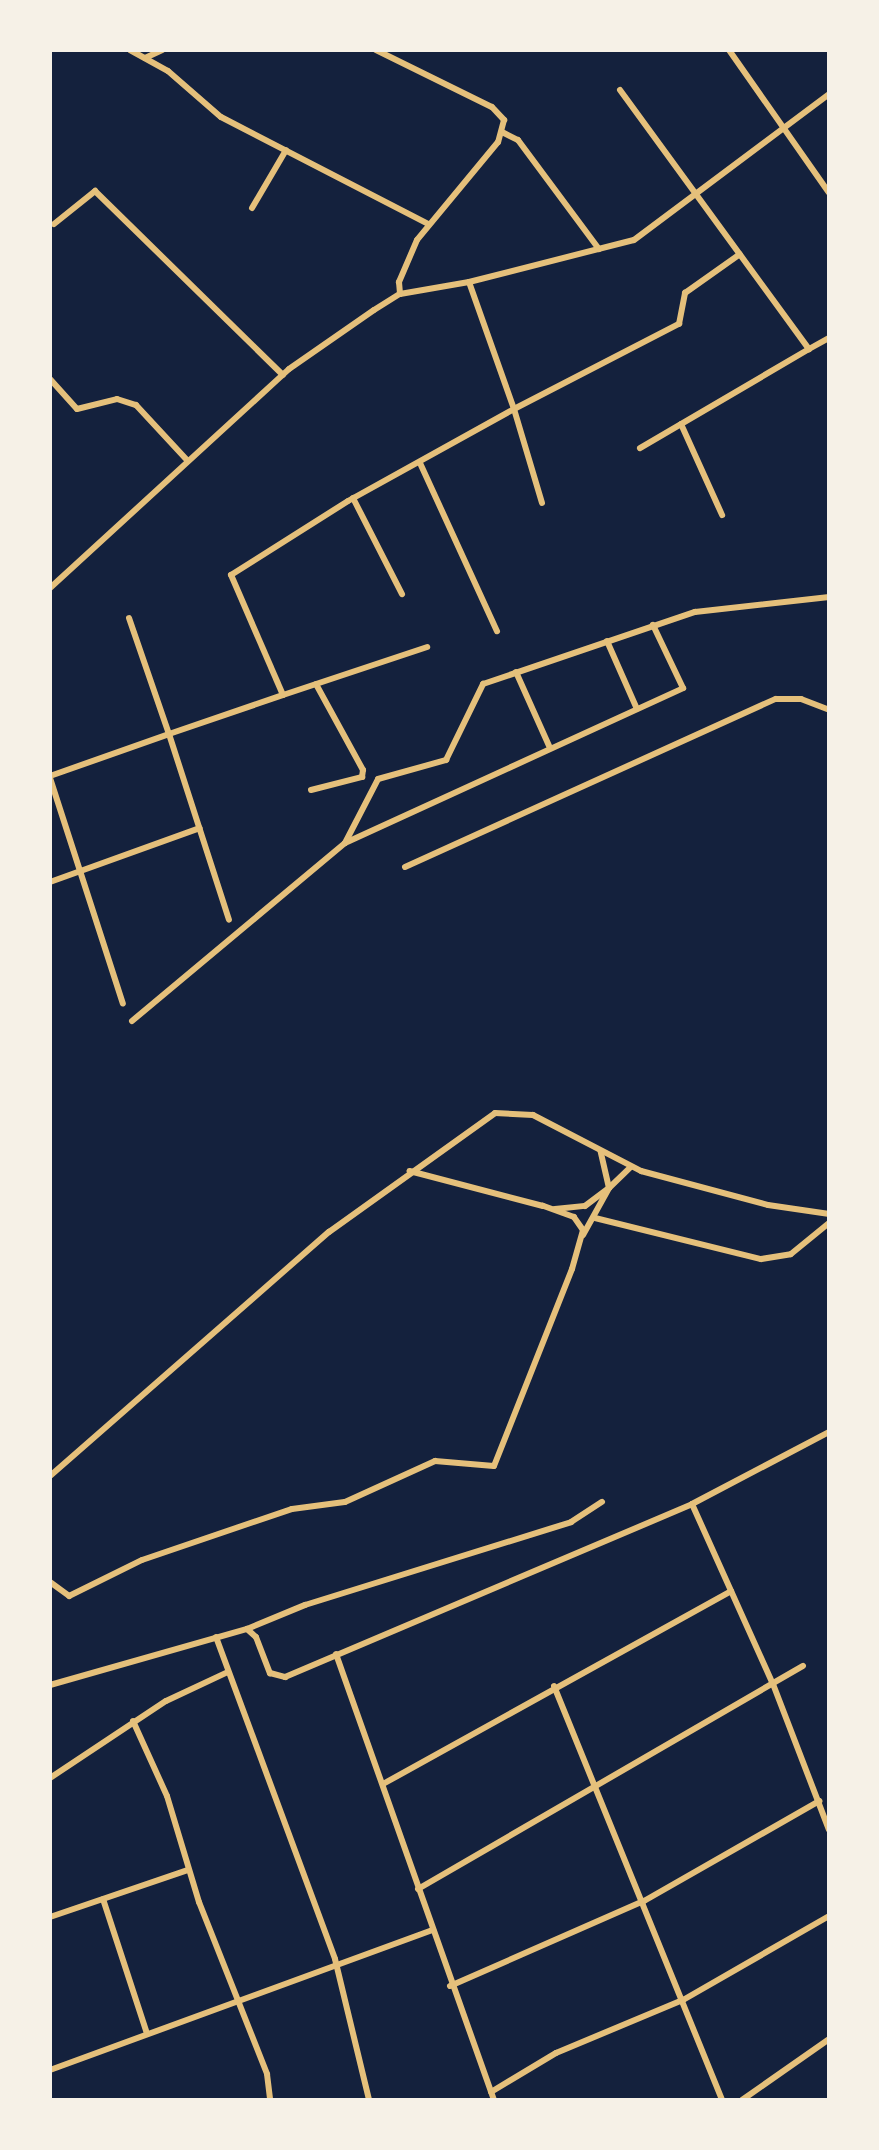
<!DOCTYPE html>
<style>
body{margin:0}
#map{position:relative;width:879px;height:2150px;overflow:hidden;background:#14213d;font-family:"Titillium Web",sans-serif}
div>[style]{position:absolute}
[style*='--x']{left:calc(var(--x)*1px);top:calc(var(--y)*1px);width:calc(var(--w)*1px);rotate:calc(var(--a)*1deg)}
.minor>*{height:6px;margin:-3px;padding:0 3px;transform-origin:3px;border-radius:3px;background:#e5c07b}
span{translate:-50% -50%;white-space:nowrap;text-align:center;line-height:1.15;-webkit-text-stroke:8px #f6f1e7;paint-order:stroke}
.frame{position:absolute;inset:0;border:52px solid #f6f1e7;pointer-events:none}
</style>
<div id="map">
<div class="minor">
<div style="--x:130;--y:50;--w:43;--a:28.9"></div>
<div style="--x:168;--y:71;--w:70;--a:41"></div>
<div style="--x:221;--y:117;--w:233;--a:27.3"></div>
<div style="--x:376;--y:50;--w:129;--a:26.2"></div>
<div style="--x:492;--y:107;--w:18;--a:47"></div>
<div style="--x:504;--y:120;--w:23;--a:105"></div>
<div style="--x:498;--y:142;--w:127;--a:129.6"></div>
<div style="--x:417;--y:240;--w:46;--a:113.2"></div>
<div style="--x:399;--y:282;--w:12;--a:85"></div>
<div style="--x:729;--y:50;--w:174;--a:55"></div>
<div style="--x:145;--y:58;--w:19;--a:-25"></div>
<div style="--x:620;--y:90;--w:321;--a:53.9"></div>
<div style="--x:809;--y:349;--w:196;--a:149.6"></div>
<div style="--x:502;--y:132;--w:18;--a:27"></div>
<div style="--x:518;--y:140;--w:136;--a:53.4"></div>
<div style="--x:252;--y:208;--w:67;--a:-59.6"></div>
<div style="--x:54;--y:224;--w:53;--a:-38.8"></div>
<div style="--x:95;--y:191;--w:263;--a:44.4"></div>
<div style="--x:469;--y:282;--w:135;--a:70.5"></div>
<div style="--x:514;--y:409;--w:186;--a:-27.3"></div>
<div style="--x:679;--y:324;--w:32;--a:-79"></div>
<div style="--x:685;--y:293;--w:67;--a:-35.3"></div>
<div style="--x:809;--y:349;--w:23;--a:-29"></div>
<div style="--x:50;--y:379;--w:40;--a:48"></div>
<div style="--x:77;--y:409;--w:41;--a:-14"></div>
<div style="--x:117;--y:399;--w:20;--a:18"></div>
<div style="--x:136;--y:405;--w:75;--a:47.2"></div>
<div style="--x:681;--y:424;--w:100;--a:65.7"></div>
<div style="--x:420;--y:463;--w:185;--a:65.4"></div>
<div style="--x:353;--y:498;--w:108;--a:63"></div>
<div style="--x:50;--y:588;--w:324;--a:-42.5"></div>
<div style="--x:289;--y:369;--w:103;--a:-34.8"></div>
<div style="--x:374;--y:310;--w:31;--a:-32"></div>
<div style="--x:400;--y:294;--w:70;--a:-9.9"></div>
<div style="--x:469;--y:282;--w:170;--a:-14.3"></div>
<div style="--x:634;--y:240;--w:244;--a:-36.8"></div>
<div style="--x:129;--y:618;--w:123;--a:71"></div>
<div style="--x:169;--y:734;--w:120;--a:-18.9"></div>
<div style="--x:283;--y:695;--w:131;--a:-113.4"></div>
<div style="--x:231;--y:575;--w:138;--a:-32.3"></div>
<div style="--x:348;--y:501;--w:190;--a:-29"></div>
<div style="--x:514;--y:409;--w:98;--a:73.4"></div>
<div style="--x:607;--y:641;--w:74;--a:66.2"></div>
<div style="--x:516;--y:672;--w:83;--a:65.9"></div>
<div style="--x:283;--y:695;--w:152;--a:-18.4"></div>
<div style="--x:50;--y:776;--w:126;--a:-19.4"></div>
<div style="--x:169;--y:734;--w:195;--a:72.1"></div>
<div style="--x:50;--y:778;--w:237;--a:72.1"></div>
<div style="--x:311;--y:790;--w:53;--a:-14.3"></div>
<div style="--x:362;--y:777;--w:7;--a:-82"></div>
<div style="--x:363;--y:770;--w:98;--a:-118.7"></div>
<div style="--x:345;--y:843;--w:372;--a:-24.6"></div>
<div style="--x:683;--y:688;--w:70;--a:-115.5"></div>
<div style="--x:405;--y:867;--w:407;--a:-24.4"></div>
<div style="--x:776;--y:699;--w:25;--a:0"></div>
<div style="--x:801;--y:699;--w:30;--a:21"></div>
<div style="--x:50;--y:882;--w:159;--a:-19.8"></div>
<div style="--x:132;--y:1021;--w:278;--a:-39.9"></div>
<div style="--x:345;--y:843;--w:72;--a:-62.7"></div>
<div style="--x:378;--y:779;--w:71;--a:-15.6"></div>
<div style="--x:446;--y:760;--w:85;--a:-64"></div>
<div style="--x:483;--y:684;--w:224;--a:-18.8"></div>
<div style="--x:695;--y:612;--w:135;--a:-6.4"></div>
<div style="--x:555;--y:1209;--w:30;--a:-6"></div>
<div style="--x:585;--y:1206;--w:30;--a:-37"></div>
<div style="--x:609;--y:1188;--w:37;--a:-103"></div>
<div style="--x:595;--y:1218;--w:171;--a:13.9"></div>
<div style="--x:761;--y:1259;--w:30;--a:-9"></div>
<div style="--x:791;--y:1254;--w:49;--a:-39.2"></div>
<div style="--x:583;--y:1235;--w:54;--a:-61"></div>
<div style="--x:609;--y:1188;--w:30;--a:-44"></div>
<div style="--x:50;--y:1476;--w:371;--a:-41.2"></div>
<div style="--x:329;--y:1232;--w:204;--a:-35.6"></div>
<div style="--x:495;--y:1113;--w:38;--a:3"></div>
<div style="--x:533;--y:1115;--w:122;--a:27.4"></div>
<div style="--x:641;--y:1171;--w:131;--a:15"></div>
<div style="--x:768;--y:1205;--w:62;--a:8.4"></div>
<div style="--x:692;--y:1504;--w:197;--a:65.8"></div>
<div style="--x:773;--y:1684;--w:156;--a:69"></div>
<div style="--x:50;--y:1582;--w:24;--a:36"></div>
<div style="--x:69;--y:1596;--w:81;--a:-26.3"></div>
<div style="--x:142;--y:1560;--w:158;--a:-18.8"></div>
<div style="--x:292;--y:1509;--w:53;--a:-7.5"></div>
<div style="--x:345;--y:1502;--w:99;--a:-24.5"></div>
<div style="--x:435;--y:1461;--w:59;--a:4.8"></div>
<div style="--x:494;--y:1466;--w:212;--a:-68.4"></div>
<div style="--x:572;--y:1269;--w:41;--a:-74.2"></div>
<div style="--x:583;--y:1230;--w:16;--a:-125"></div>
<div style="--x:574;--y:1217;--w:33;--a:-160"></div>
<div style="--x:543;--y:1206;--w:138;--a:-165.3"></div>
<div style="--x:247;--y:1629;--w:12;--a:42"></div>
<div style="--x:256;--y:1637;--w:39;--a:69"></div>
<div style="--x:270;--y:1673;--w:16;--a:15"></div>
<div style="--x:285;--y:1677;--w:442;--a:-23"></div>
<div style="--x:692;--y:1504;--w:155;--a:-27.7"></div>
<div style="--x:216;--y:1637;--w:343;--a:69.7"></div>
<div style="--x:335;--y:1959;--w:145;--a:76.4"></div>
<div style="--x:336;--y:1654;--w:473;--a:70.5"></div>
<div style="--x:50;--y:1685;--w:205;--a:-15.9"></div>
<div style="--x:247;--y:1629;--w:63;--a:-22.5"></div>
<div style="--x:305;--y:1605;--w:279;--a:-17.3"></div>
<div style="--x:571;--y:1522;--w:37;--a:-33"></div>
<div style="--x:554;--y:1686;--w:447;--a:67.9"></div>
<div style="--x:133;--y:1721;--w:82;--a:65.6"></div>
<div style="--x:167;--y:1796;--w:111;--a:73.2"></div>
<div style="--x:199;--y:1902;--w:185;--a:68.4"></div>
<div style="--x:267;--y:2074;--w:26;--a:83"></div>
<div style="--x:50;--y:1778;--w:139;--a:-33.6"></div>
<div style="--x:166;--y:1701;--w:68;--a:-25.1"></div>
<div style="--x:383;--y:1784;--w:398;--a:-29"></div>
<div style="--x:418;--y:1889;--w:445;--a:-30.1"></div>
<div style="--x:103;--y:1899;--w:142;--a:71.9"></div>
<div style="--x:50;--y:1917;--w:146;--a:-18.8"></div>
<div style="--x:450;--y:1986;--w:212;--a:-23.7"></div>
<div style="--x:644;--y:1901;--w:202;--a:-29.7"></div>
<div style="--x:50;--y:2070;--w:408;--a:-20.1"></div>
<div style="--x:491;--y:2092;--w:76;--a:-31"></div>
<div style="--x:556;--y:2053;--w:138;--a:-22.7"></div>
<div style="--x:683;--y:2000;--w:168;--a:-29.9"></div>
<div style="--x:742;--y:2100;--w:106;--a:-35"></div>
</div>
<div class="frame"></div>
</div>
